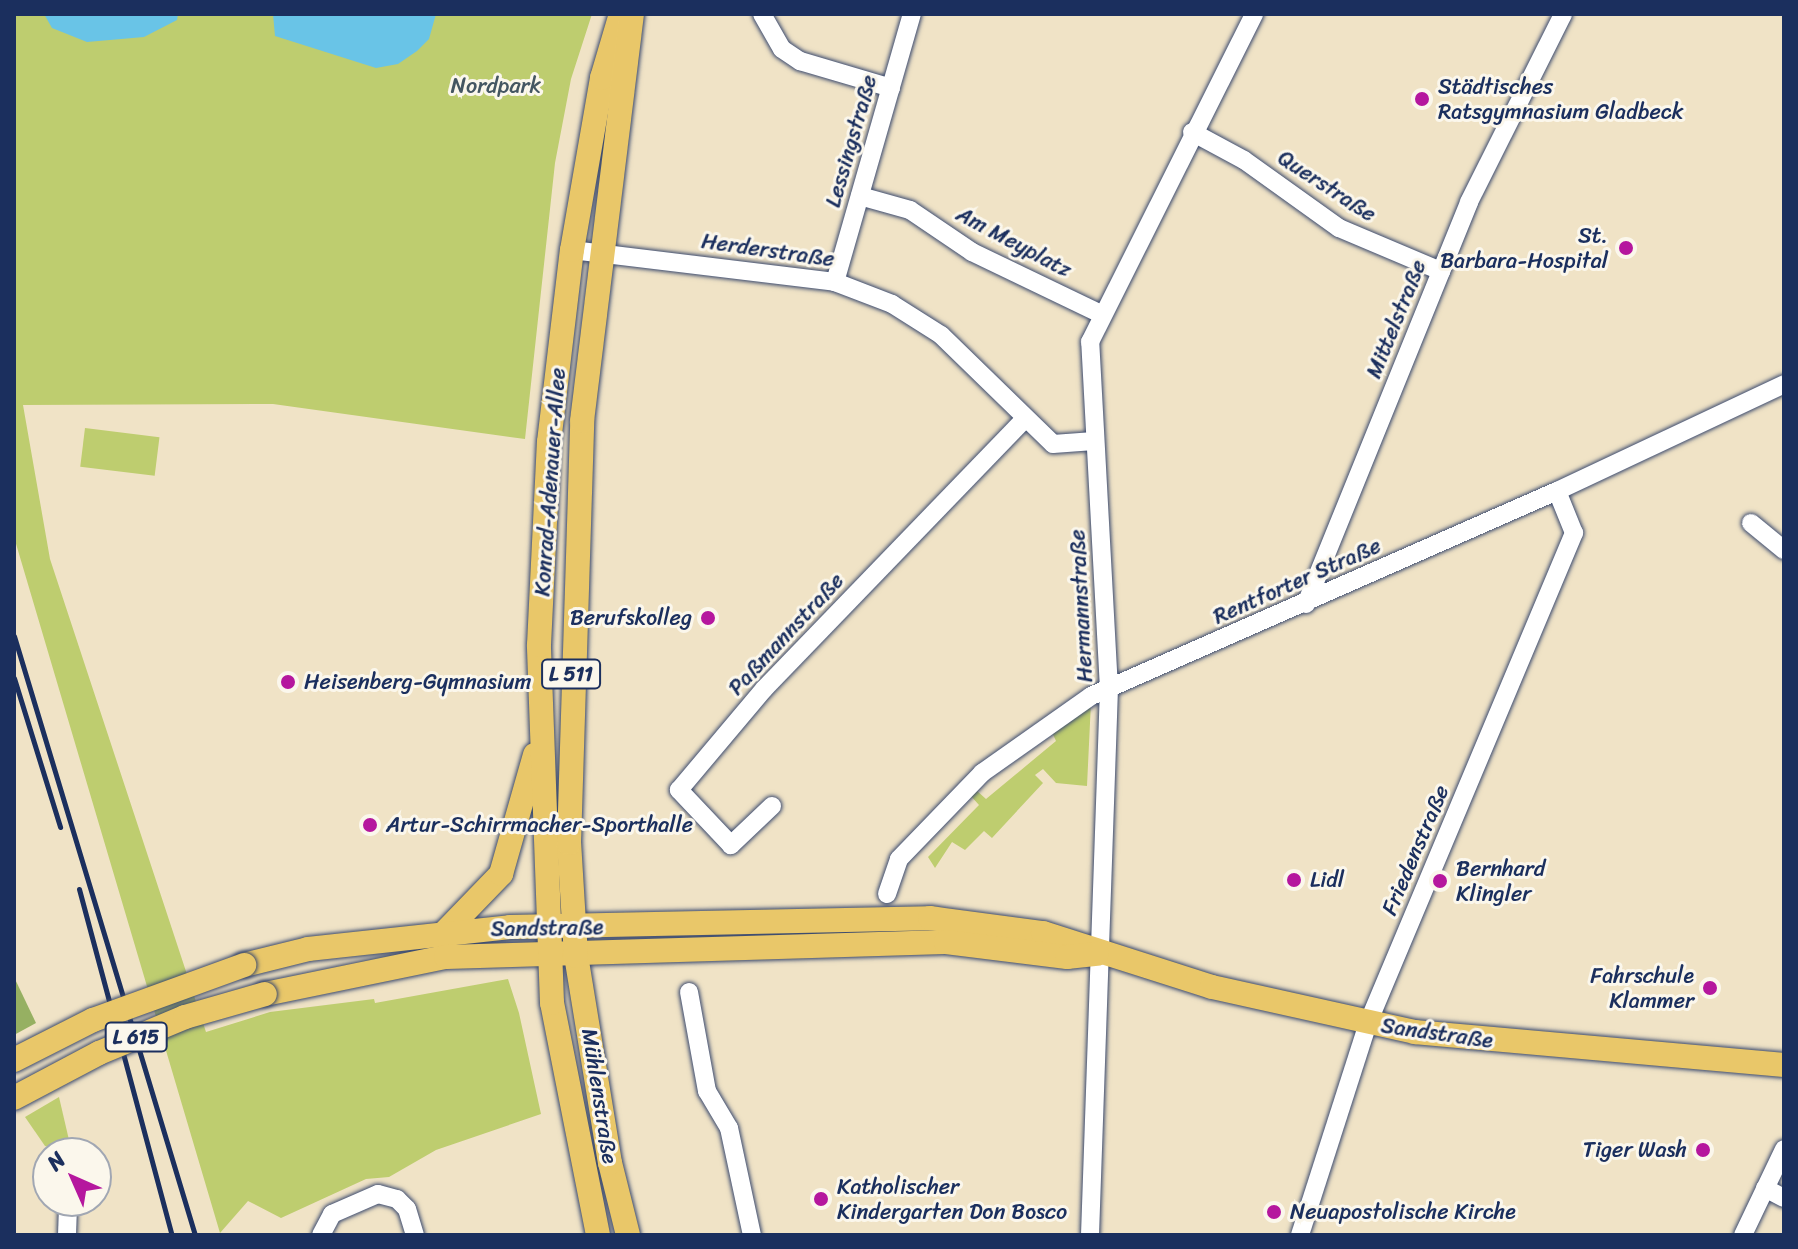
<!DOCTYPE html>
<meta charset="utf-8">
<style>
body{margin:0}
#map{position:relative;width:1798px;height:1249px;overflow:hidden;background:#f0e3c6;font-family:Sriracha,sans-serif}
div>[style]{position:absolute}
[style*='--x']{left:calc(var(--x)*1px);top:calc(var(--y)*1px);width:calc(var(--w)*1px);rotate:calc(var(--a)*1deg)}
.green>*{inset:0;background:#becd6f;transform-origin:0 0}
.forest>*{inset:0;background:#96b062}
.water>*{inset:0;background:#69c4e7}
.roads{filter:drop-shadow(0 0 2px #3b4a6e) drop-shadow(0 0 2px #3b4a6e)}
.minor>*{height:18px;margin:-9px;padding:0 9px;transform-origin:9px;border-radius:9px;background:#fff}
.major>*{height:24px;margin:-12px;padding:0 12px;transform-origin:12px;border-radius:12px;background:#e9c769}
.rail>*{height:5px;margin:-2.5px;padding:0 2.5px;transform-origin:2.5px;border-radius:2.5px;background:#1b2f5e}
.bridges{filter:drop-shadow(0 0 2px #3b4a6e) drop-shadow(0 0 2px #3b4a6e)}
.major-bridge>*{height:24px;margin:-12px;padding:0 12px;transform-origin:12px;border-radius:12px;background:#e9c769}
.dots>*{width:22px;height:22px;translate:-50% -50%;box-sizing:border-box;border:4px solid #fbf7ec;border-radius:50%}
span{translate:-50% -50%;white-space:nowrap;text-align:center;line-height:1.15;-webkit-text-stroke:6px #fbf7ec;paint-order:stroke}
.shield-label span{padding:2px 6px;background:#fbf7ec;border:2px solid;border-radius:6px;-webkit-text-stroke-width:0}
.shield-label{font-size:20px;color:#1b2f5e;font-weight:700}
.park-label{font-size:22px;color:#445662}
.poi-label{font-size:22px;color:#1b2f5e}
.left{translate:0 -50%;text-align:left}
.right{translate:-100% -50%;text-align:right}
.street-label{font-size:22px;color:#1b2f5e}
.frame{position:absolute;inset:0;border:16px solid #1b2f5e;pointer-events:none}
.north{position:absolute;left:32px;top:1137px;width:80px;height:80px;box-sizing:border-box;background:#fbf7ec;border:2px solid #a1a7b3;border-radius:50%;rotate:315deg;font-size:22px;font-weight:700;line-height:32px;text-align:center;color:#1b2f5e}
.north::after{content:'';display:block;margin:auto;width:28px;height:36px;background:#b5179e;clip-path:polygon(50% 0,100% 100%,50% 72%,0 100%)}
</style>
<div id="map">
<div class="green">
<div style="clip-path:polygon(14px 14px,592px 14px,571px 79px,555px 163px,525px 439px,273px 404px,23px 405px,50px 559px,206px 1032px,270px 1012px,374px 999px,375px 1003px,508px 979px,519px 1013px,541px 1114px,436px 1150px,389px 1177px,366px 1179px,281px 1218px,248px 1201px,220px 1233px,14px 537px)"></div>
<div style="left:85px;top:428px;width:75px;height:39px;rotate:7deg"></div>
<div style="clip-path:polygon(1091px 702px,1087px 786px,1056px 783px,1043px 769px,1035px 775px,1043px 783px,992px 838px,984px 831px,965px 850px,952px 842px,935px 868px,928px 857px,979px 805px,970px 795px,976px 790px,986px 799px,1056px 741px,1050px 728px)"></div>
<div style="clip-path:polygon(59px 1097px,72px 1153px,45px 1146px,25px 1117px)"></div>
</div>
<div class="forest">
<div style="clip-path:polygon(14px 977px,36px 1023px,14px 1035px)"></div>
</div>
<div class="water">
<div style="clip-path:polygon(44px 14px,178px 14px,177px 20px,144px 37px,87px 42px,52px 28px)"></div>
<div style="clip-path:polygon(273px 14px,436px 14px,429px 39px,417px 51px,398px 64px,376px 68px,275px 36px)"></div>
</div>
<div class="roads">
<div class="minor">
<div style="--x:762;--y:14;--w:40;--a:60.3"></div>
<div style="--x:782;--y:49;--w:22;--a:34"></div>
<div style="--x:800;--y:61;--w:95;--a:16.5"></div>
<div style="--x:1192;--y:132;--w:59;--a:28.3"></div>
<div style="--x:1244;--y:160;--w:117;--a:35.6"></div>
<div style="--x:1339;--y:228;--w:111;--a:22.9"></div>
<div style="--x:860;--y:196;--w:52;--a:15.6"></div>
<div style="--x:910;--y:210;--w:75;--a:34.1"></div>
<div style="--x:972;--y:252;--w:143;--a:25.7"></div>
<div style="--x:572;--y:250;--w:265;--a:6.9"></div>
<div style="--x:835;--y:282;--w:61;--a:21.1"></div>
<div style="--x:892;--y:304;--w:58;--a:32.3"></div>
<div style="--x:941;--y:335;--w:156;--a:44.2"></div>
<div style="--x:1053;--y:444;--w:41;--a:-4.2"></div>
<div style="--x:835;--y:282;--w:279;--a:-74"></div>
<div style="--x:1751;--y:523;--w:43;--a:39.3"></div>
<div style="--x:1306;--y:604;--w:434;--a:-67.9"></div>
<div style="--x:1469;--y:202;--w:210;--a:-63.4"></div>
<div style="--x:772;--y:806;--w:57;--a:136.4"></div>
<div style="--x:731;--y:845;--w:76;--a:-133.4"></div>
<div style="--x:679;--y:790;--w:132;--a:-49.9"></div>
<div style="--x:764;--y:689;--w:376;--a:-46"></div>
<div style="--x:887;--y:894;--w:37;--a:-71"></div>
<div style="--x:899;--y:859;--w:120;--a:-46"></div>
<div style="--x:982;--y:773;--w:133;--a:-35.2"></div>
<div style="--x:1091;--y:696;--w:509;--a:-23.75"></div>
<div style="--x:1557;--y:491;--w:251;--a:-25.2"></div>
<div style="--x:689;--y:992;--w:101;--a:79.7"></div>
<div style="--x:707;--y:1091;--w:43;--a:59.3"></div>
<div style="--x:729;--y:1128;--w:109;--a:77.9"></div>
<div style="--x:1765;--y:1188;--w:21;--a:28"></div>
<div style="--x:67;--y:1235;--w:34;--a:-88"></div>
<div style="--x:321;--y:1235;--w:24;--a:-62"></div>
<div style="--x:332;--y:1214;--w:50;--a:-23.5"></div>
<div style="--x:378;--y:1194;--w:20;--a:15"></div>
<div style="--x:397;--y:1199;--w:14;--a:45"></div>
<div style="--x:407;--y:1209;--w:27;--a:73"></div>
<div style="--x:1090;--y:1235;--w:546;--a:-88.01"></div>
<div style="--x:1109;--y:689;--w:348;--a:-93.1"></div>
<div style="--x:1090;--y:342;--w:367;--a:-63.4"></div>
<div style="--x:1300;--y:1235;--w:223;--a:-72.2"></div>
<div style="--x:1368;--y:1023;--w:532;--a:-67.2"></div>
<div style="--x:1574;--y:533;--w:45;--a:-112"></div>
<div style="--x:1743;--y:1235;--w:95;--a:-64.5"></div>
</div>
<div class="major">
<div style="--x:445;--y:932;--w:81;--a:-46"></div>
<div style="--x:501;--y:874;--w:124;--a:-74.1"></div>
<div style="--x:244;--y:965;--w:66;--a:-14"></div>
<div style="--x:308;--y:949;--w:203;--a:-6.2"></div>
<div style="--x:510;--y:927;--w:420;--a:-1.2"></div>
<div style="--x:930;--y:918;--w:114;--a:7.6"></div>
<div style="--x:1043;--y:933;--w:177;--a:17.7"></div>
<div style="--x:1212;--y:987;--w:208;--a:12.5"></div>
<div style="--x:1415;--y:1032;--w:370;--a:5.1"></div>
<div style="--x:265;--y:994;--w:185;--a:-11.6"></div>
<div style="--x:446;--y:957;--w:500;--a:-1.72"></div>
<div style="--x:946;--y:942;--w:122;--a:7.1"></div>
<div style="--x:1067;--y:957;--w:30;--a:-6"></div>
<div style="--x:598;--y:1235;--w:237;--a:-101.2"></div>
<div style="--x:552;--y:1003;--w:358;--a:-92.1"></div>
<div style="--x:539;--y:645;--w:203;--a:-87.2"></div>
<div style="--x:549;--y:442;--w:193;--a:-83.2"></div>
<div style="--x:572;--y:250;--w:175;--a:-80.1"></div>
<div style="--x:602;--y:78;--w:67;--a:-73.5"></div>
<div style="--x:628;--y:1235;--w:74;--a:-104"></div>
<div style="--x:610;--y:1163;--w:210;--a:-99.3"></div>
<div style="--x:576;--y:956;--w:113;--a:-93.5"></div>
<div style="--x:569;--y:843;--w:422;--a:-88.2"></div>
<div style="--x:582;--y:421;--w:410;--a:-83"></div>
</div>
</div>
<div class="rail">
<div style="--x:14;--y:636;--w:626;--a:73.19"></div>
<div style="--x:14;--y:678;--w:156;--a:72.8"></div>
<div style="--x:79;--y:889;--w:358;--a:75"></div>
</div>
<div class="bridges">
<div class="major-bridge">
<div style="--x:14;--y:1060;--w:89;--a:-26.9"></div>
<div style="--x:93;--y:1020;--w:161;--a:-20"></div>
<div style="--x:14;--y:1098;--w:96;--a:-27.9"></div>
<div style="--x:99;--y:1053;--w:93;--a:-22.7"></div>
<div style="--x:185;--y:1017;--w:83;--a:-16"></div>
</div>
</div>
<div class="dots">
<div style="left:1422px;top:99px;background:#b5179e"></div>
<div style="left:1626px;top:248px;background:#b5179e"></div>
<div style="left:708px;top:618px;background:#b5179e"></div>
<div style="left:288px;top:682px;background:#b5179e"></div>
<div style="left:370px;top:825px;background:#b5179e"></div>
<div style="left:1294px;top:880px;background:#b5179e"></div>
<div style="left:1440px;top:881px;background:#b5179e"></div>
<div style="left:1710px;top:988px;background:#b5179e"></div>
<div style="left:1703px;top:1150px;background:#b5179e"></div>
<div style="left:821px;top:1199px;background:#b5179e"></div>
<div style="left:1274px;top:1212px;background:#b5179e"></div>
</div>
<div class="shield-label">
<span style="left:571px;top:674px">L 511</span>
<span style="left:136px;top:1037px">L 615</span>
</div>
<div class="park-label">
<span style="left:496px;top:86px">Nordpark</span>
</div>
<div class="poi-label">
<span class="left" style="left:1438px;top:99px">Städtisches<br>Ratsgymnasium Gladbeck</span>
<span class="right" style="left:1608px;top:248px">St.<br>Barbara-Hospital</span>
<span class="right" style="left:692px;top:618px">Berufskolleg</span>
<span class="left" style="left:304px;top:682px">Heisenberg-Gymnasium</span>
<span class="left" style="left:386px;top:825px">Artur-Schirrmacher-Sporthalle</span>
<span class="left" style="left:1456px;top:881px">Bernhard<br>Klingler</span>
<span class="left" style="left:1310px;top:880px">Lidl</span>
<span class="right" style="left:1694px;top:988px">Fahrschule<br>Klammer</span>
<span class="right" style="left:1687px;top:1150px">Tiger Wash</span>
<span class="left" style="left:837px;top:1199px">Katholischer<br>Kindergarten Don Bosco</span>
<span class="left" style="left:1290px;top:1212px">Neuapostolische Kirche</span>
</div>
<div class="street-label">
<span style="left:851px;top:141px;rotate:-74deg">Lessingstraße</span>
<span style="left:1327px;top:186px;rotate:33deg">Querstraße</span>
<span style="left:1014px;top:242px;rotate:28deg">Am Meyplatz</span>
<span style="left:768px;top:250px;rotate:8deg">Herderstraße</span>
<span style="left:1396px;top:319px;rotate:-68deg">Mittelstraße</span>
<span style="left:550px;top:482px;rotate:-86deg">Konrad-Adenauer-Allee</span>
<span style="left:1297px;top:581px;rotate:-24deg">Rentforter Straße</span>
<span style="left:1081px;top:606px;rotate:-93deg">Hermannstraße</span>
<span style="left:786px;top:634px;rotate:-47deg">Paßmannstraße</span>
<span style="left:1415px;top:850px;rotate:-67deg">Friedenstraße</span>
<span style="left:547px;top:928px;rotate:-1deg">Sandstraße</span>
<span style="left:1437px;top:1033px;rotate:8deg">Sandstraße</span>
<span style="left:600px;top:1096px;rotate:81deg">Mühlenstraße</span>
</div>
<div class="frame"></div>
<div class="north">N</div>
</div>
